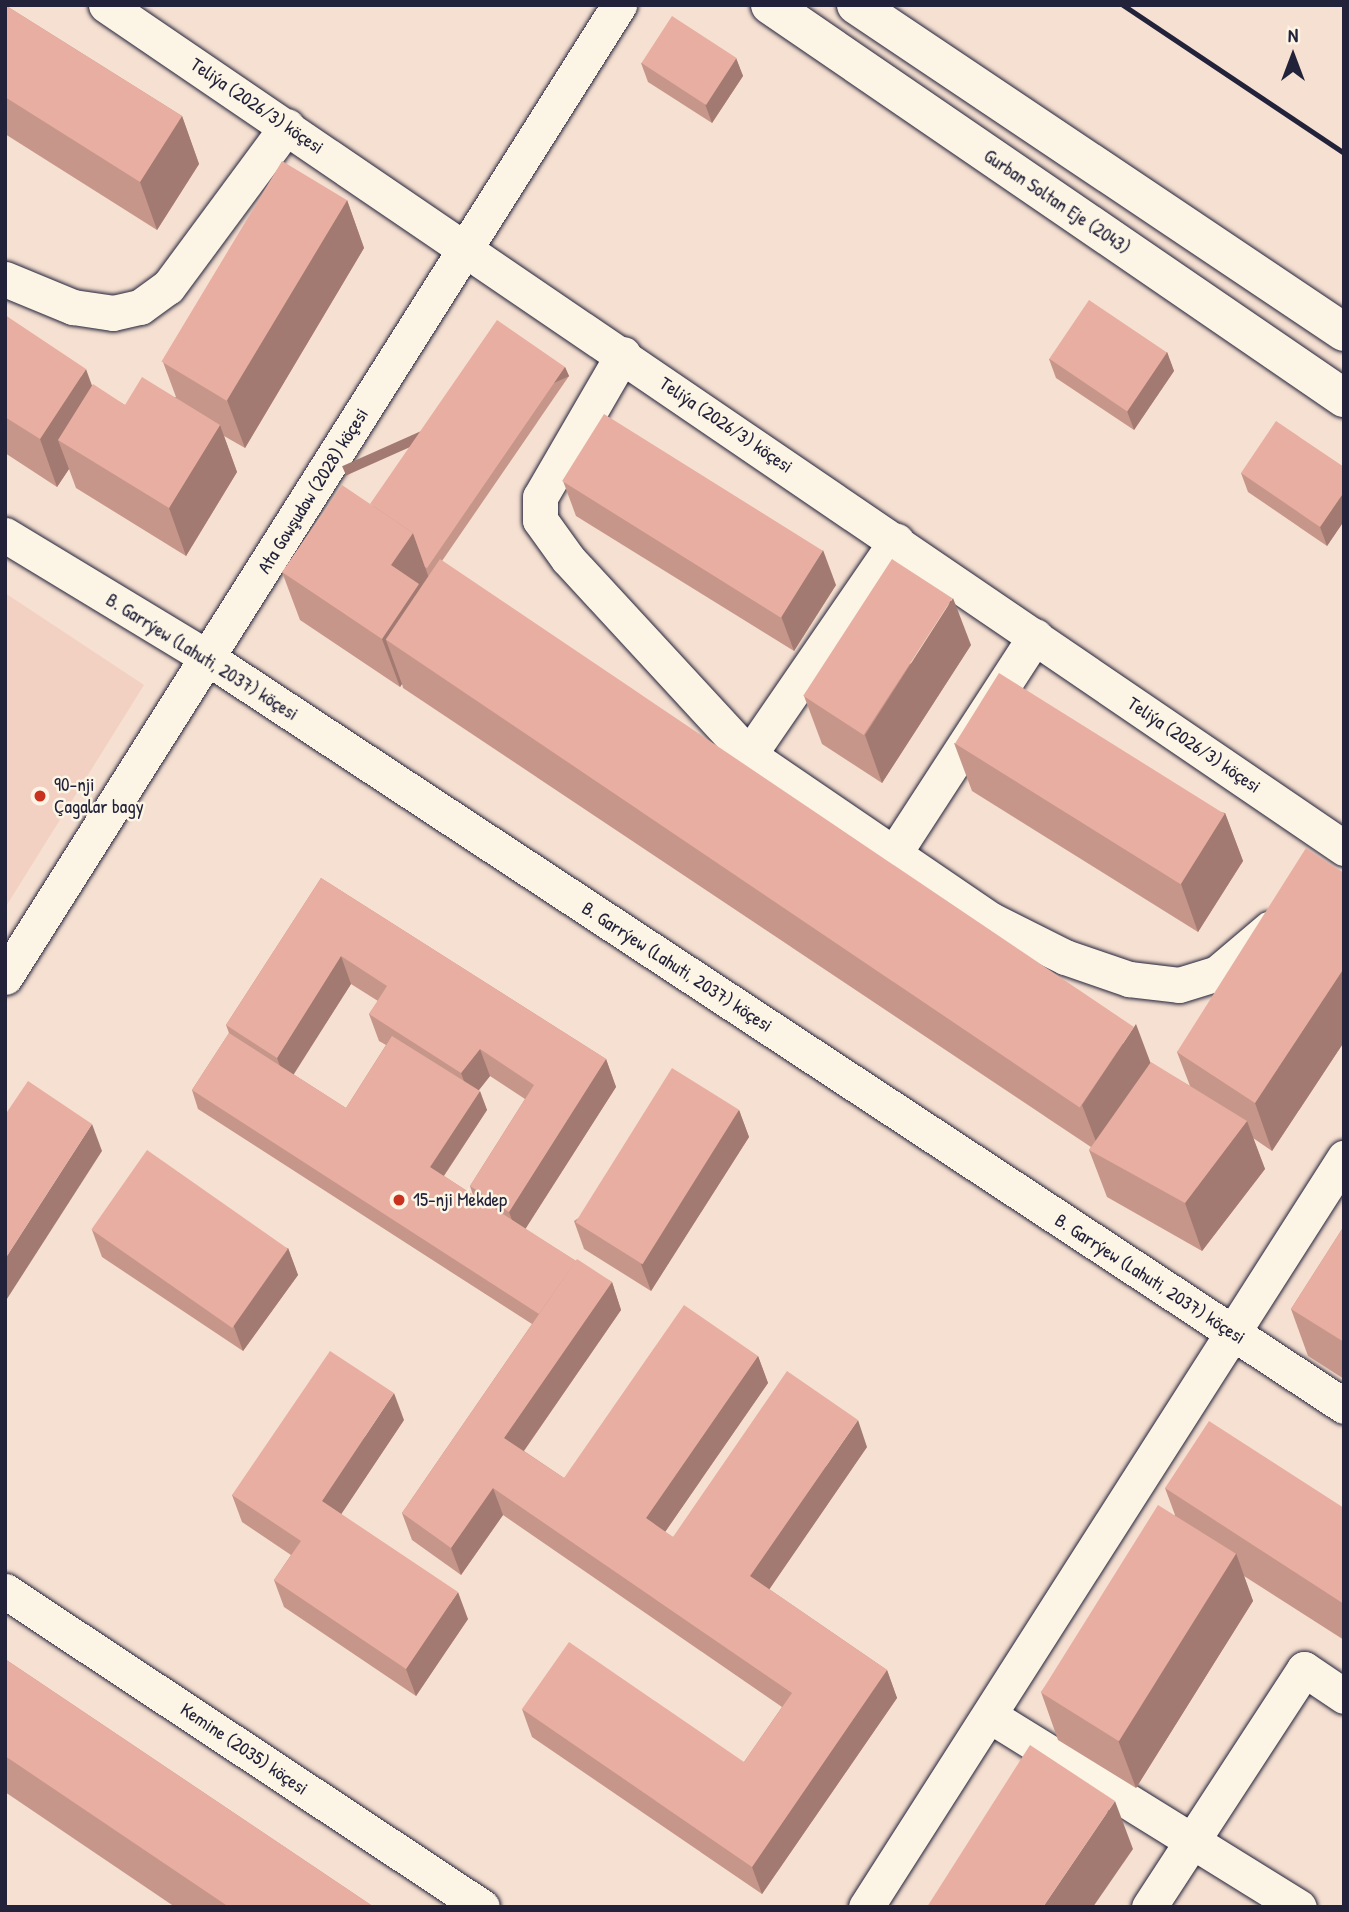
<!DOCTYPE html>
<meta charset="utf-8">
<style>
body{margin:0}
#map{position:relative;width:1349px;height:1912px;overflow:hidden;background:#f6e0d1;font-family:"Patrick Hand",sans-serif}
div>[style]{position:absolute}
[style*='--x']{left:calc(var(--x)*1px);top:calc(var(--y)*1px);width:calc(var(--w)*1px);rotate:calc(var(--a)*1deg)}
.built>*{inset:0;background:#f2d1c3}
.roads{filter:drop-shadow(0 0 2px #22223b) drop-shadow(0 0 2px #22223b)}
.minor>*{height:35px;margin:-17.5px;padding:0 17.5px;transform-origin:17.5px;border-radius:17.5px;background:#fcf5e5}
.highway>*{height:38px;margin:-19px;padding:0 19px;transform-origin:19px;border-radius:19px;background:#fcf5e5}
.rail>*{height:5px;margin:-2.5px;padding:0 2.5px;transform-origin:2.5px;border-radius:2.5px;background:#22223b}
.wall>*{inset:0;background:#c7968a}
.shaded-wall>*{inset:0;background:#a27a71;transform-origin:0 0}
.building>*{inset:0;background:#e7aea1;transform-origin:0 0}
.dots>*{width:19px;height:19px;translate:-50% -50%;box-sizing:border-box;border:4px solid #fcf5e5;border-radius:50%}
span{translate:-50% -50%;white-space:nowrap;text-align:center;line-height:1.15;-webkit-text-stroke:5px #fcf5e5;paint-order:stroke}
.street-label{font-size:19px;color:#22223b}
.poi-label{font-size:19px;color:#22223b}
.left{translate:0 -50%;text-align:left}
.frame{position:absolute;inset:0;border:7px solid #22223b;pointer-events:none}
.north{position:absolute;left:1258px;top:21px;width:70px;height:70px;-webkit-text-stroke:5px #fcf5e5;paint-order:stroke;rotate:0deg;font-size:19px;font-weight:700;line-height:28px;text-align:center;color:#22223b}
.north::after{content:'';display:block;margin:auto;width:24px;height:32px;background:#22223b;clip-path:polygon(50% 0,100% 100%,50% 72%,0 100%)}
</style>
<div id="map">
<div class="built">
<div style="clip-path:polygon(5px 593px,144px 685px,5px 908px)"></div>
</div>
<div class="roads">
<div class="minor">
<div style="--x:106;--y:5;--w:1498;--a:34.25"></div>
<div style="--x:5;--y:279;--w:74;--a:22.4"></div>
<div style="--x:73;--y:307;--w:40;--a:8.5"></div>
<div style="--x:113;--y:313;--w:28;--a:-13"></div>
<div style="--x:140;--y:307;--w:34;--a:-36"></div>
<div style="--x:168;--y:287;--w:200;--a:-53.5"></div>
<div style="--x:623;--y:354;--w:165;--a:120.1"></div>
<div style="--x:540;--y:497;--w:23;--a:90"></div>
<div style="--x:540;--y:520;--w:48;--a:54.3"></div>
<div style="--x:568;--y:559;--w:267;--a:47.3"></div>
<div style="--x:749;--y:755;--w:293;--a:34.3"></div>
<div style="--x:991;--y:920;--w:83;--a:26.6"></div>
<div style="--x:1065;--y:957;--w:68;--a:19"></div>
<div style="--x:1129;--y:979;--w:50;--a:6.8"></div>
<div style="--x:1179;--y:985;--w:39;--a:-17"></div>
<div style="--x:1216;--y:974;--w:70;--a:-40.3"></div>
<div style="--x:5;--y:535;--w:237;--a:31.2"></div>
<div style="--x:208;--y:658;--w:1360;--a:33.36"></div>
<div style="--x:749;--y:755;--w:260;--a:-55.5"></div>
<div style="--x:893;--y:855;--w:261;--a:-57"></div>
<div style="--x:5;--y:977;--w:1150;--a:-57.72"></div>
<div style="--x:5;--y:1591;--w:572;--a:33.52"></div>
<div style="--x:992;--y:1717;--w:361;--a:31.8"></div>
<div style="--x:866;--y:1907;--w:889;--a:-57.45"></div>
<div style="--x:1149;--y:1907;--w:284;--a:-56.9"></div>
<div style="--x:1304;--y:1669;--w:48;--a:34"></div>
</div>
<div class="highway">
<div style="--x:770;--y:5;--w:696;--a:34.4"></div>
<div style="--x:856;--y:5;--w:587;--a:33.83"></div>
</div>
</div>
<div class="rail">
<div style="--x:1123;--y:5;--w:266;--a:33.8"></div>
</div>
<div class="wall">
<div style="clip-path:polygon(5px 5px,182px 116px,199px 164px,157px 230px,5px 134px)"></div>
<div style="clip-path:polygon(736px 58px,743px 76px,712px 123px,648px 82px,641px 63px)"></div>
<div style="clip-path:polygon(347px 200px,364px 248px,245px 448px,224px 436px,237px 472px,186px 556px,76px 488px,69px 469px,57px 487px,5px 453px,5px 315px,92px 386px,125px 405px,176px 397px,163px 362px)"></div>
<div style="clip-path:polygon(1167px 352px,1174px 371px,1134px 430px,1056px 378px,1049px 359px)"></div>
<div style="clip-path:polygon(565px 367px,569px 376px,442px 561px,1150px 1063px,1190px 1086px,1177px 1052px,1344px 873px,1344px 1042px,1272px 1151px,1253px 1138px,1265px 1169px,1202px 1251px,1107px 1197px,1089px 1150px,1091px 1147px,403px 688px,402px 684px,400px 687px,300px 620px,282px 572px)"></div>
<div style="clip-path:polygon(1344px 467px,1344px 521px,1327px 546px,1248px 492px,1241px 473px)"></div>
<div style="clip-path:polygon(563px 481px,836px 585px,794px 651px,576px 516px)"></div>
<div style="clip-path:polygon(971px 645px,882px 783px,822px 744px,804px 696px)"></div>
<div style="clip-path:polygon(954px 743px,1225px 813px,1243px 861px,1198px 932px,972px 791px)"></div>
<div style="clip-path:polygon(evenodd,321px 878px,606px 1059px,616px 1087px,525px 1229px,576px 1261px,612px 1282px,621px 1310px,524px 1451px,564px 1478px,758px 1356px,768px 1383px,665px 1532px,673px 1537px,867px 1447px,769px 1589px,887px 1670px,897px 1698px,762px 1894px,532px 1737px,522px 1709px,744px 1762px,782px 1707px,503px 1515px,461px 1575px,412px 1540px,402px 1513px,532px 1324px,198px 1109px,192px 1090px,229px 1033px,226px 1025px,321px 878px,351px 984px,378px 1001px,369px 1014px,379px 1041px,386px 1045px,346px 1108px,293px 1074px,351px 984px,321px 878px,490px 1076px,525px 1099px,470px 1186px,473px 1195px,444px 1176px,487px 1110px,479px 1090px,490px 1076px)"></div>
<div style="clip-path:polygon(739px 1110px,749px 1137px,651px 1291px,584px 1249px,574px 1221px)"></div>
<div style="clip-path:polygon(1344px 1226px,1344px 1379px,1308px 1356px,1291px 1309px)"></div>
<div style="clip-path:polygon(92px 1230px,288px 1248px,298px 1275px,243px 1351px,102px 1257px)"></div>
<div style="clip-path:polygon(404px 1420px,341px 1514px,468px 1619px,416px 1696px,284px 1607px,274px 1580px,291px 1555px,242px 1522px,232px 1495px)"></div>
<div style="clip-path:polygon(1165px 1488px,1344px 1508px,1344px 1640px,1244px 1576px,1253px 1601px,1136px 1788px,1058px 1740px,1041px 1692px,1175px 1515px)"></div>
<div style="clip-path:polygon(5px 1659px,374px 1907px,175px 1907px,5px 1792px)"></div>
</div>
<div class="shaded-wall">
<div style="clip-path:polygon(736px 58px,743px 76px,712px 123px,705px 104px)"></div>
<div style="clip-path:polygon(182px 116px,199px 164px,157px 230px,140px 182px)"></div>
<div style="clip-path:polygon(347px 200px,364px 248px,245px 448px,227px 400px)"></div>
<div style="clip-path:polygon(1167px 352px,1174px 371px,1134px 430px,1127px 411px)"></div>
<div style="left:565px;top:367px;width:10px;height:244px;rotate:66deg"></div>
<div style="clip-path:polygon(86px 369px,103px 416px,58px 440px,69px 469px,57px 487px,40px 439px)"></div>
<div style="clip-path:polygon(220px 425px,237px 472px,186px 556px,169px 508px)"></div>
<div style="clip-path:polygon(1344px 492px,1344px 521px,1327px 546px,1320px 527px)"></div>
<div style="clip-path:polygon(413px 533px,430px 581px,386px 640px,402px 684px,400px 687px,382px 639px,391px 565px)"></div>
<div style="clip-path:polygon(823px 550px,836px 585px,794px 651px,781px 616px)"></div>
<div style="clip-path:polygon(953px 598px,971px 645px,882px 783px,865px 735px)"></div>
<div style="clip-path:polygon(1225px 813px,1243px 861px,1198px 932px,1181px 884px)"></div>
<div style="clip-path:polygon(341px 956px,351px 984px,287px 1085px,277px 1058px)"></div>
<div style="clip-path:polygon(1344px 968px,1344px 1042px,1272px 1151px,1255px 1103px)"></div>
<div style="clip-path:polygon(1136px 1024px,1154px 1072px,1100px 1152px,1082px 1105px)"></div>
<div style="clip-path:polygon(480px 1049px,490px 1076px,471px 1100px,461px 1073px)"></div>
<div style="clip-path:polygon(606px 1059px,616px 1087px,519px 1239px,509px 1212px)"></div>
<div style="clip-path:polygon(480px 1091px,487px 1110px,437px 1186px,430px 1167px)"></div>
<div style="clip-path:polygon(739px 1110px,749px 1137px,651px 1291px,641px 1264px)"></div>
<div style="clip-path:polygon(1247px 1121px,1265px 1169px,1202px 1251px,1185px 1203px)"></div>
<div style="clip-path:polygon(92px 1124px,102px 1151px,5px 1302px,5px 1259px)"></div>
<div style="clip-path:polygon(288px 1248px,298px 1275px,243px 1351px,233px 1324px)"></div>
<div style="clip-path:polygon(612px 1282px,621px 1310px,514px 1465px,504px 1438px)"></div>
<div style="clip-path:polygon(758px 1356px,768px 1383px,656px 1545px,646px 1518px)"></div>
<div style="clip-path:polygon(394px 1393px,404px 1420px,332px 1528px,322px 1501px)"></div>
<div style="clip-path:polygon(858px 1420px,867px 1447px,760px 1603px,750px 1576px)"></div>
<div style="clip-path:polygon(493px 1488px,503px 1515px,461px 1575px,451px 1548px)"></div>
<div style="clip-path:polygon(1236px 1553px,1253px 1601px,1136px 1788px,1118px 1740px)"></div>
<div style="clip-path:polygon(458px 1592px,468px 1619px,416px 1696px,406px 1669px)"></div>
<div style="clip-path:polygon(887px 1670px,897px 1698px,762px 1894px,752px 1867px)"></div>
<div style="clip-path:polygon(1115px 1801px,1133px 1849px,1093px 1907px,1043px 1907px)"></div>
</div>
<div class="building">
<div style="clip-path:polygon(5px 5px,182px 116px,140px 182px,5px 97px)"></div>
<div style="left:672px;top:16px;width:77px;height:56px;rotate:33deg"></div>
<div style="left:282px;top:161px;width:76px;height:234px;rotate:31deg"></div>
<div style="left:1089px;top:300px;width:94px;height:71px;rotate:34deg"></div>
<div style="clip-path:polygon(5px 315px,86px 369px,40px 439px,5px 417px)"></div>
<div style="clip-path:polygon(497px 320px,565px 367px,427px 568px,425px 567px,413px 533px,370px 504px)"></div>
<div style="clip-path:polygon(142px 377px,220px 425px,169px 508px,58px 440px,93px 384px,125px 405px)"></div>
<div style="left:604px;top:414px;width:258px;height:79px;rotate:32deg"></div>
<div style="clip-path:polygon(1276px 421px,1344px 467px,1344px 492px,1320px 527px,1241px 473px)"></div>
<div style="clip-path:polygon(342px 485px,413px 533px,391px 565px,419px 584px,382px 639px,282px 572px)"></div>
<div style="left:440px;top:559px;width:837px;height:97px;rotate:34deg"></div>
<div style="left:892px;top:559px;width:72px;height:163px;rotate:33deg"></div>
<div style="left:999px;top:673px;width:266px;height:83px;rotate:32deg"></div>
<div style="clip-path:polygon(1306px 848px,1344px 873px,1344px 968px,1255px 1103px,1177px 1052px)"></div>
<div style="clip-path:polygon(321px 878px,606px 1059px,509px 1212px,470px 1186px,534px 1085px,480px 1049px,461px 1073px,369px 1014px,387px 986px,341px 956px,277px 1058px,226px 1025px)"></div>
<div style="clip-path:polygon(229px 1033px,346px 1108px,392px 1036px,480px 1091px,430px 1167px,576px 1261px,539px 1314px,192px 1090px)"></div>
<div style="clip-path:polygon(1151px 1062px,1247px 1121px,1185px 1203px,1089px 1150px)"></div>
<div style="left:672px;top:1068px;width:79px;height:182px;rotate:32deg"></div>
<div style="clip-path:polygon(28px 1081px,92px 1124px,5px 1259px,5px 1115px)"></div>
<div style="left:147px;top:1150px;width:172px;height:97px;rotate:35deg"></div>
<div style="clip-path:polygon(1344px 1226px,1344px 1342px,1291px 1309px)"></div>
<div style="clip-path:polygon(577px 1259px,612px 1282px,504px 1438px,564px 1478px,684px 1305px,758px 1356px,646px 1518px,673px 1537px,787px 1371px,858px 1420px,750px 1576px,887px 1670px,752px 1867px,522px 1709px,569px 1642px,744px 1762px,792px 1693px,493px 1488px,451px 1548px,402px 1513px)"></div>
<div style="clip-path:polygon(330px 1351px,394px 1393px,322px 1501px,458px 1592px,406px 1669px,274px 1580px,301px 1541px,232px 1495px)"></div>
<div style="clip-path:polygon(1209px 1421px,1344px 1508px,1344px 1604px,1165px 1488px)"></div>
<div style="left:1158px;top:1505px;width:92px;height:221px;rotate:32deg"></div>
<div style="clip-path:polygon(5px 1659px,374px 1907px,229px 1907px,5px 1756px)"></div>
<div style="clip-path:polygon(1030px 1745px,1115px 1801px,1043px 1907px,927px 1907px)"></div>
</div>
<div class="dots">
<div style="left:40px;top:796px;background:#c8321e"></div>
<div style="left:399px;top:1200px;background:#c8321e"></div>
</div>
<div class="street-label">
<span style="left:257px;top:106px;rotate:34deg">Teliýa (2026/3) köçesi</span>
<span style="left:1057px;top:202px;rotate:34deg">Gurban Soltan Eje (2043)</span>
<span style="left:726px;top:425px;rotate:34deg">Teliýa (2026/3) köçesi</span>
<span style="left:313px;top:491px;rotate:-58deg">Ata Gowşudow (2028) köçesi</span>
<span style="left:202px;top:657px;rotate:32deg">B. Garrýew (Lahuti, 2037) köçesi</span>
<span style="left:1194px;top:745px;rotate:34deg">Teliýa (2026/3) köçesi</span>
<span style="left:677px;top:967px;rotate:33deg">B. Garrýew (Lahuti, 2037) köçesi</span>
<span style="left:1150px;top:1279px;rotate:33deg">B. Garrýew (Lahuti, 2037) köçesi</span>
<span style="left:244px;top:1749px;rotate:34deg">Kemine (2035) köçesi</span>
</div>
<div class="poi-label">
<span class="left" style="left:54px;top:796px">90-nji<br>Çagalar bagy</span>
<span class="left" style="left:413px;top:1200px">15-nji Mekdep</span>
</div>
<div class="frame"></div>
<div class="north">N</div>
</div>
